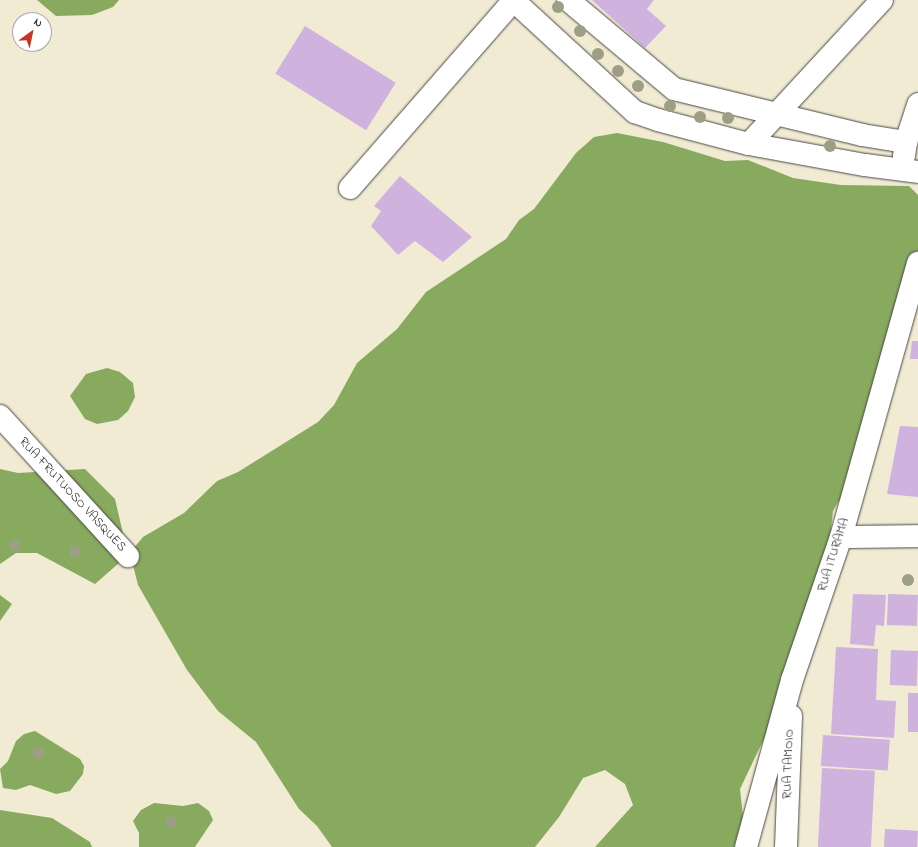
<!DOCTYPE html>
<style>
body{margin:0}
#map{position:relative;width:918px;height:847px;overflow:hidden;background:#f1ebd4;font-family:"Indie Flower",sans-serif}
div>[style]{position:absolute}
[style*='--x']{left:calc(var(--x)*1px);top:calc(var(--y)*1px);width:calc(var(--w)*1px);rotate:calc(var(--a)*1deg)}
.forest>*{inset:0;background:#87aa5e}
.building>*{inset:0;background:#cfb2de;transform-origin:0 0}
.roads{filter:drop-shadow(0 0 1px #494844) drop-shadow(0 0 1px #494844)}
.minor>*{height:22px;margin:-11px;padding:0 11px;transform-origin:11px;border-radius:11px;background:#fff}
.trees>*{width:12px;height:12px;margin:-6px;border-radius:50%;background:#9c9f83}
span{translate:-50% -50%;white-space:nowrap;text-align:center;line-height:1.15;-webkit-text-stroke:3px #fff;paint-order:stroke}
.street-label{font-size:13px;color:#2b2b2b}
.north{position:absolute;left:12px;top:12px;width:40px;height:40px;box-sizing:border-box;background:#fff;border:1px solid #aaa;border-radius:50%;rotate:33deg;font-size:11px;font-weight:700;line-height:16px;text-align:center;color:#2b2b2b}
.north::after{content:'';display:block;margin:auto;width:14px;height:18px;background:#c8321e;clip-path:polygon(50% 0,100% 100%,50% 72%,0 100%)}
</style>
<div id="map">
<div class="forest">
<div style="clip-path:polygon(37px 0,119px 0,113px 7px,92px 15px,56px 16px)"></div>
<div style="clip-path:polygon(617px 133px,663px 142px,725px 161px,748px 160px,793px 178px,841px 185px,909px 186px,918px 195px,918px 265px,879px 431px,833px 511px,825px 582px,792px 680px,740px 789px,745px 835px,738px 847px,595px 847px,633px 805px,625px 784px,605px 770px,583px 778px,559px 817px,535px 847px,332px 847px,317px 826px,299px 809px,256px 742px,218px 711px,187px 670px,138px 585px,132px 561px,127px 556px,95px 584px,37px 553px,16px 553px,0 564px,0 469px,18px 473px,85px 469px,115px 499px,128px 555px,143px 537px,184px 513px,217px 481px,238px 472px,318px 422px,334px 405px,357px 363px,397px 329px,426px 292px,506px 239px,519px 220px,534px 209px,576px 153px,594px 137px)"></div>
<div style="clip-path:polygon(107px 368px,120px 372px,133px 383px,135px 397px,128px 411px,118px 420px,97px 424px,85px 419px,70px 396px,86px 374px)"></div>
<div style="clip-path:polygon(0 595px,12px 604px,0 621px)"></div>
<div style="clip-path:polygon(35px 731px,80px 759px,84px 766px,83px 774px,70px 791px,56px 794px,30px 785px,16px 790px,3px 788px,0 769px,8px 761px,16px 741px,24px 734px)"></div>
<div style="clip-path:polygon(154px 803px,183px 806px,198px 803px,209px 811px,213px 820px,195px 847px,139px 847px,139px 833px,133px 821px,141px 810px)"></div>
<div style="clip-path:polygon(0 810px,52px 818px,90px 842px,92px 847px,0 847px)"></div>
</div>
<div class="building">
<div style="clip-path:polygon(592px 0,654px 0,647px 9px,666px 26px,645px 48px)"></div>
<div style="left:305px;top:26px;width:107px;height:56px;rotate:32deg"></div>
<div style="clip-path:polygon(400px 176px,472px 237px,443px 262px,415px 241px,398px 255px,371px 226px,381px 211px,374px 206px)"></div>
<div style="clip-path:polygon(912px 341px,918px 341px,918px 359px,910px 359px)"></div>
<div style="clip-path:polygon(900px 426px,918px 427px,918px 497px,887px 494px)"></div>
<div style="clip-path:polygon(853px 594px,886px 595px,884px 626px,876px 625px,874px 646px,850px 644px)"></div>
<div style="left:888px;top:594px;width:30px;height:31px;rotate:2deg"></div>
<div style="clip-path:polygon(836px 647px,878px 649px,876px 700px,896px 701px,894px 738px,831px 734px)"></div>
<div style="left:891px;top:650px;width:27px;height:35px;rotate:2deg"></div>
<div style="left:908px;top:693px;width:10px;height:39px"></div>
<div style="left:823px;top:735px;width:67px;height:31px;rotate:4deg"></div>
<div style="left:822px;top:768px;width:53px;height:79px;rotate:3deg"></div>
<div style="left:885px;top:829px;width:33px;height:18px;rotate:3deg"></div>
</div>
<div class="roads">
<div class="minor">
<div style="--x:513;--y:0;--w:166;--a:42.6"></div>
<div style="--x:635;--y:112;--w:24;--a:19"></div>
<div style="--x:658;--y:120;--w:94;--a:14.8"></div>
<div style="--x:749;--y:144;--w:118;--a:10.3"></div>
<div style="--x:865;--y:165;--w:53;--a:7.5"></div>
<div style="--x:568;--y:0;--w:138;--a:40"></div>
<div style="--x:674;--y:89;--w:194;--a:13.7"></div>
<div style="--x:862;--y:135;--w:45;--a:9"></div>
<div style="--x:749;--y:144;--w:196;--a:-47.3"></div>
<div style="--x:904;--y:156;--w:14;--a:-82"></div>
<div style="--x:906;--y:142;--w:40;--a:-72"></div>
<div style="--x:350;--y:188;--w:249;--a:-48.9"></div>
<div style="--x:0;--y:416;--w:190;--a:47.6"></div>
<div style="--x:841;--y:537;--w:77;--a:-0.7"></div>
<div style="--x:746;--y:847;--w:173;--a:-74.6"></div>
<div style="--x:792;--y:680;--w:151;--a:-71.1"></div>
<div style="--x:841;--y:537;--w:285;--a:-74.3"></div>
<div style="--x:786;--y:847;--w:131;--a:-87.8"></div>
</div>
</div>
<div class="trees">
<div style="left:558px;top:7px"></div>
<div style="left:580px;top:31px"></div>
<div style="left:598px;top:54px"></div>
<div style="left:618px;top:71px"></div>
<div style="left:638px;top:86px"></div>
<div style="left:670px;top:106px"></div>
<div style="left:700px;top:117px"></div>
<div style="left:728px;top:118px"></div>
<div style="left:830px;top:146px"></div>
<div style="left:15px;top:546px"></div>
<div style="left:75px;top:552px"></div>
<div style="left:908px;top:580px"></div>
<div style="left:38px;top:753px"></div>
<div style="left:171px;top:822px"></div>
</div>
<div class="street-label">
<span style="left:72px;top:495px;rotate:47deg">RUA FRUTUOSO VASQUES</span>
<span style="left:834px;top:555px;rotate:-72deg">RUA ITURAMA</span>
<span style="left:789px;top:764px;rotate:-88deg">RUA TAMOIO</span>
</div>
<div class="north">N</div>
</div>
